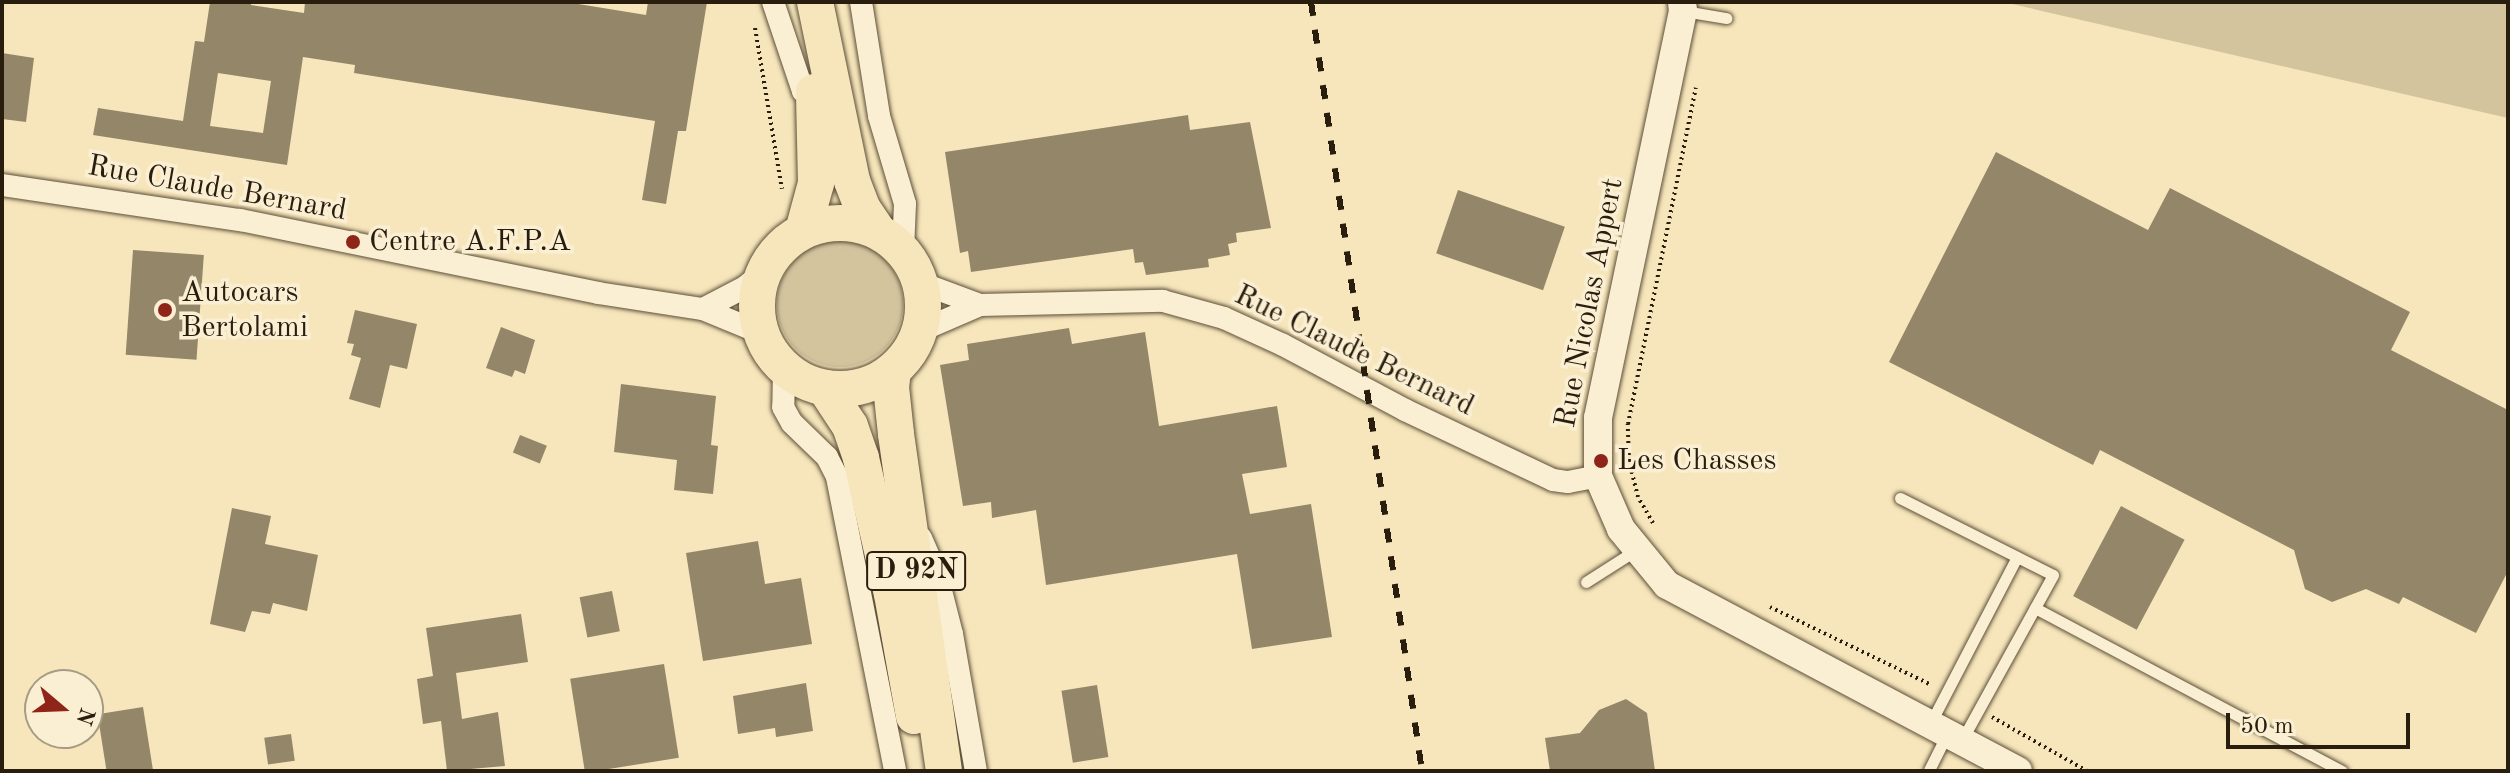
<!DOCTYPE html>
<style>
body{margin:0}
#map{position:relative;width:2510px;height:773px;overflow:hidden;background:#f7e6bb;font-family:"Old Standard TT",serif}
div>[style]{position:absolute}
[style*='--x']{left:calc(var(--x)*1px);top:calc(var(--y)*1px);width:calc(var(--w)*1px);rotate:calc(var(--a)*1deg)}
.green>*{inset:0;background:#d4c49e}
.round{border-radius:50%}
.building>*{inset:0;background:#948668;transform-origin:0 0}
.path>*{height:4px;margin-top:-2px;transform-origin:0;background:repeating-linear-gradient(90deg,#291d0e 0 2px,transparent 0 6px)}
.roads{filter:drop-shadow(0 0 2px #5c4f39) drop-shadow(0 0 2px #5c4f39)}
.service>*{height:11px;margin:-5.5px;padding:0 5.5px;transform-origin:5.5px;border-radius:5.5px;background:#faefd3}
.minor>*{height:22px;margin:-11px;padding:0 11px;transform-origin:11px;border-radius:11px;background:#faefd3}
.tertiary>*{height:28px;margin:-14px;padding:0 14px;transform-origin:14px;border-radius:14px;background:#faefd3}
.primary>*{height:36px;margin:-18px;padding:0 18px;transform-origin:18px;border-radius:18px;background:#f7e6bb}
.primary>.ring{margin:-18px;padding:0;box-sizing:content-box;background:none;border:36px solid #f7e6bb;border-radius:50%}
.rail>*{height:6px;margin-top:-3px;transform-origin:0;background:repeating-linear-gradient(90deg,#291d0e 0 14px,transparent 0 28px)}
.dots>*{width:22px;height:22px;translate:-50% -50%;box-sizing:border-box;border:4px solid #faefd3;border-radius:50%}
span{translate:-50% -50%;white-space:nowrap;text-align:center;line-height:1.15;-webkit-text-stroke:7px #faefd3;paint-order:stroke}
.shield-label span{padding:2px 6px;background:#faefd3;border:2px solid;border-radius:6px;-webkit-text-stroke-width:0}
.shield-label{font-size:28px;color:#291d0e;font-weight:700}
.street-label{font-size:30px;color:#291d0e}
.poi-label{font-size:30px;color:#291d0e}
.left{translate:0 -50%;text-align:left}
.frame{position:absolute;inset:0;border:4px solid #291d0e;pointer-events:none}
.north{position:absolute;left:24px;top:669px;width:80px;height:80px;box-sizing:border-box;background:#faefd3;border:2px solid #a69b84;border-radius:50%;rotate:109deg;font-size:22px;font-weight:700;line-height:32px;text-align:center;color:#291d0e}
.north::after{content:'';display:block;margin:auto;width:28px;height:36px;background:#8f2418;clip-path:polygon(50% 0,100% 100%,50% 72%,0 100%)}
.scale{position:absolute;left:2226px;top:713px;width:184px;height:36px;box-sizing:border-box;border:4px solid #291d0e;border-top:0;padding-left:10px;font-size:24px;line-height:28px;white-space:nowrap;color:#291d0e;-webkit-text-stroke:6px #faefd3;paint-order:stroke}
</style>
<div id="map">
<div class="green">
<div style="clip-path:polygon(2003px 2px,2508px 2px,2508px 118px)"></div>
<div class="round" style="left:777px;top:241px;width:126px;height:126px"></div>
</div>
<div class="building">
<div style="clip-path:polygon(evenodd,210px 2px,251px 2px,251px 5px,304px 13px,305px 2px,566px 2px,646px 15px,648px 2px,707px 2px,686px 131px,678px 131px,666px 204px,642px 200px,655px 121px,354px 73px,355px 65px,303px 57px,287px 165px,93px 135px,98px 108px,183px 121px,195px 41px,204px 42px,210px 2px,218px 73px,271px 81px,263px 133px,210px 126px,218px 73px)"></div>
<div style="clip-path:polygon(2px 53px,34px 58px,26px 122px,2px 119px)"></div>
<div style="clip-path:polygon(1188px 115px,1190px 130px,1250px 122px,1271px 228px,1236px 233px,1237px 242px,1228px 244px,1230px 255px,1208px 259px,1209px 267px,1146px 275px,1143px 262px,1135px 263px,1133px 249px,971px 272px,968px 251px,960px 253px,945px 152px)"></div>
<div style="clip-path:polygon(1996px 152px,2148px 230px,2170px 188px,2410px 312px,2391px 350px,2508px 410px,2508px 571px,2476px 633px,2403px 597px,2399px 604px,2366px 589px,2332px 602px,2305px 589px,2294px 550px,2100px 450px,2093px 465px,1889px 362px)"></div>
<div style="left:1458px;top:190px;width:113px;height:67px;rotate:19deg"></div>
<div style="left:133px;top:250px;width:71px;height:105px;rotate:4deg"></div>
<div style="clip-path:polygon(355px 310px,417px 324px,407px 369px,390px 365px,380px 408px,349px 399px,361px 358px,351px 355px,354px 344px,347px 343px)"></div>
<div style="clip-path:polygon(501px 327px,535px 340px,525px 374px,515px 370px,512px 377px,486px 368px)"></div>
<div style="clip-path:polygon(1069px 328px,1072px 344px,1145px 332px,1159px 426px,1277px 406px,1287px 467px,1242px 474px,1250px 514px,1311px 504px,1332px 637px,1252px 649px,1237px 554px,1046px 585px,1036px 510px,992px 518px,991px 502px,963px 506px,940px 365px,969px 360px,967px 344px)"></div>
<div style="clip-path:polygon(621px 384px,716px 396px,711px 445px,718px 446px,713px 494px,674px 490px,677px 460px,614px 452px)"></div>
<div style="left:520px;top:435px;width:29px;height:19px;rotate:22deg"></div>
<div style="left:2121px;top:506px;width:72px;height:102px;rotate:28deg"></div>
<div style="clip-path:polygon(232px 508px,271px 516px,265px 544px,318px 555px,307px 611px,273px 603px,270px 614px,252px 611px,245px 632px,210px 624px)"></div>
<div style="clip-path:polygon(758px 541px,765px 584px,801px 578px,812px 644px,703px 661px,686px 553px)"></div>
<div style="left:612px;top:591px;width:41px;height:33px;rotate:79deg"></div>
<div style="clip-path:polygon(521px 614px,528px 662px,456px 673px,462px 719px,498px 712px,505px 766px,447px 771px,441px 721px,423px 724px,417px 679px,433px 676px,426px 628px)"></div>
<div style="left:664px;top:664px;width:95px;height:95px;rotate:81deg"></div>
<div style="clip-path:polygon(806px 683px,813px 731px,776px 737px,775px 728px,738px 734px,733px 696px)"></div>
<div style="left:1097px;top:685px;width:73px;height:36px;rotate:81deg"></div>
<div style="clip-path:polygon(1626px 699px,1647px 713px,1655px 771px,1550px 771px,1545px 738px,1580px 733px,1599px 710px)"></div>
<div style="left:143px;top:707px;width:65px;height:46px;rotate:81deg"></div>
<div style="left:291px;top:734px;width:27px;height:27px;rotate:82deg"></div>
</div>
<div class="path">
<div style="--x:755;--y:28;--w:163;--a:80.5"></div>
<div style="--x:760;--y:248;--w:20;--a:-45"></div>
<div style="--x:1653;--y:523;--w:30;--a:-120"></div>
<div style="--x:1638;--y:497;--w:37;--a:-104"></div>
<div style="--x:1629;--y:461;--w:37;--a:-92"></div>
<div style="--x:1628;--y:424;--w:343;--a:-78.6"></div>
<div style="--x:1770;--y:607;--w:179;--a:25.8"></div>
<div style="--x:1992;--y:717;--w:109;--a:29.6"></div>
</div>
<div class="roads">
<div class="service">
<div style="--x:1684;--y:11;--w:43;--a:9.5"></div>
<div style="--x:1900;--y:498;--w:171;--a:26.7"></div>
<div style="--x:2053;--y:575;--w:188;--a:118.9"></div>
<div style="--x:1586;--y:582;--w:59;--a:-32.6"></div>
<div style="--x:2035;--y:608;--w:348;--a:28"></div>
<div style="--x:1930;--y:724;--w:188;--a:-62.5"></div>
<div style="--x:1929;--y:770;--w:40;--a:-63.4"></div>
</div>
<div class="minor">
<div style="--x:773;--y:2;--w:94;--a:71.4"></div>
<div style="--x:803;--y:91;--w:15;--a:42"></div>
<div style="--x:861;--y:2;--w:115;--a:81"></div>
<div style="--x:879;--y:116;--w:92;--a:73.5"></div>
<div style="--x:905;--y:204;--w:46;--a:92.5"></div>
<div style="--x:2;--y:185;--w:241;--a:8.4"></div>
<div style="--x:240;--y:220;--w:365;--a:11.5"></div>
<div style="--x:598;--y:293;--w:106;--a:8.7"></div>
<div style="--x:703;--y:309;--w:63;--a:22.5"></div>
<div style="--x:921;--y:283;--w:63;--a:20.4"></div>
<div style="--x:703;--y:309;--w:47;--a:-27.6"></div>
<div style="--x:745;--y:287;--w:26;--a:-39"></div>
<div style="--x:920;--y:331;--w:65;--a:-23.4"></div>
<div style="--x:980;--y:305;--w:183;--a:-1.3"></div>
<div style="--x:1163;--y:301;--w:63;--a:15.6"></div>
<div style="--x:1224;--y:318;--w:65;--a:24.6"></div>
<div style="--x:1283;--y:345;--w:138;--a:28"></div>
<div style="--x:1405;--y:410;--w:164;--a:25.3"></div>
<div style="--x:1553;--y:480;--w:15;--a:8"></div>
<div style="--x:1568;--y:482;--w:31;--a:-11"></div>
<div style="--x:784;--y:368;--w:39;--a:91"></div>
<div style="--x:783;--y:407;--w:18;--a:61"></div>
<div style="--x:792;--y:423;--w:49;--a:44.2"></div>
<div style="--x:827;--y:457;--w:22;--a:63"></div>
<div style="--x:837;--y:477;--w:300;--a:78.8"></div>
<div style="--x:921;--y:538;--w:40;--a:66.6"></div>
<div style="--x:937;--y:575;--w:61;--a:75.7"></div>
<div style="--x:952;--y:634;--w:139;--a:80.1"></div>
</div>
<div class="tertiary">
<div style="--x:1682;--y:2;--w:9;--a:84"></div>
<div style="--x:1683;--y:11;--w:416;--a:101.8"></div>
<div style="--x:1598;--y:418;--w:58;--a:90"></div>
<div style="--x:1598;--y:476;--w:58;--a:66.5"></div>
<div style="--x:1621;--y:529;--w:72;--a:50.6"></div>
<div style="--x:1667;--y:585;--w:397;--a:27.9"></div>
</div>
<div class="primary">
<div style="--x:815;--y:2;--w:183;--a:78.3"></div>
<div style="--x:852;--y:181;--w:30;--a:69"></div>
<div style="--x:863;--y:209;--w:25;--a:56"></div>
<div class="ring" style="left:757px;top:223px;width:130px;height:130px"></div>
<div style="--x:803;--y:231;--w:50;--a:-74.8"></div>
<div style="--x:816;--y:183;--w:91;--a:-91.3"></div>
<div style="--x:893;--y:371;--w:16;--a:97"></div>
<div style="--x:891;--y:387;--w:47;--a:83.9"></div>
<div style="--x:896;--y:434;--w:340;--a:81.9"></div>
<div style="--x:825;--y:388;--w:45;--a:56.7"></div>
<div style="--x:850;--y:426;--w:34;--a:71"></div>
<div style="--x:861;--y:458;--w:139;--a:77.2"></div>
<div style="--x:892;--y:594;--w:124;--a:79.8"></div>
</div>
</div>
<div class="rail">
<div style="--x:1311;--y:2;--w:777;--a:81.79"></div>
</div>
<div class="dots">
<div style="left:353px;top:242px;background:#8f2418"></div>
<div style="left:165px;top:310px;background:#8f2418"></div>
<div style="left:1601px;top:461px;background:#8f2418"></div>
</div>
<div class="shield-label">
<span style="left:916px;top:571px">D 92N</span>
</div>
<div class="street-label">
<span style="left:217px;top:189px;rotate:10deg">Rue Claude Bernard</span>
<span style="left:1590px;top:303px;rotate:-79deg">Rue Nicolas Appert</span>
<span style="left:1354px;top:351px;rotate:26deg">Rue Claude Bernard</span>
</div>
<div class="poi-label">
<span class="left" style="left:369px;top:242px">Centre A.F.P.A</span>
<span class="left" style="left:181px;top:310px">Autocars<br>Bertolami</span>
<span class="left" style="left:1617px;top:461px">Les Chasses</span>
</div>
<div class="frame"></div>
<div class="north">N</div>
<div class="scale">50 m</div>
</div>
